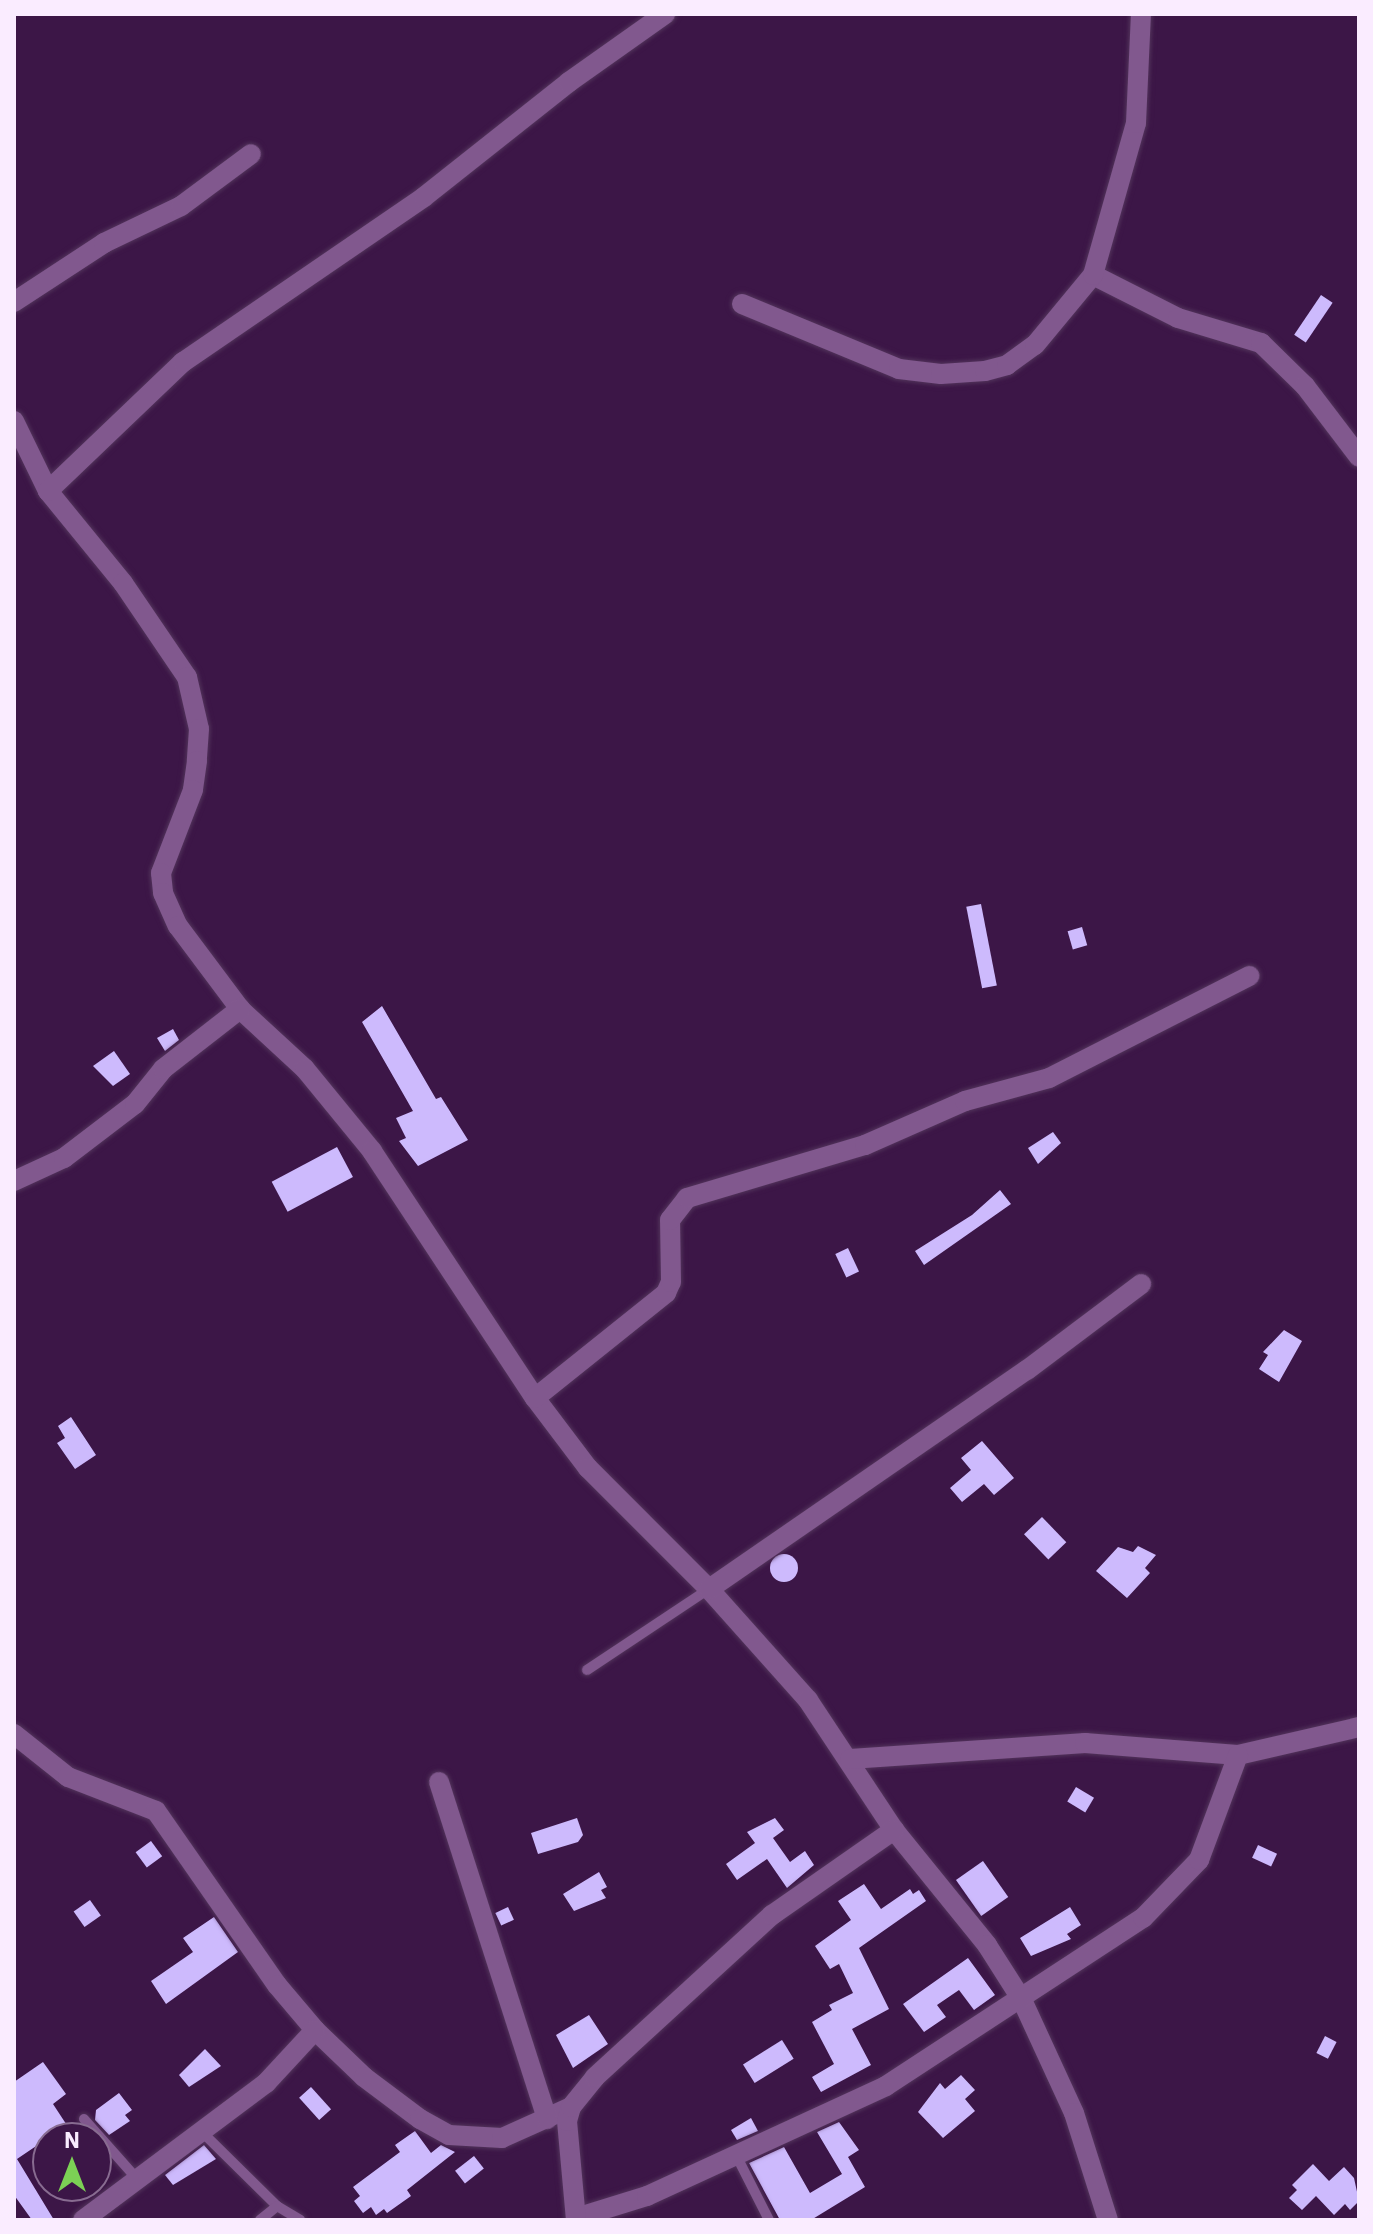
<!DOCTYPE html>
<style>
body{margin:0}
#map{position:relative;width:1373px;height:2234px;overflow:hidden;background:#3c1647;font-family:"IBM Plex Sans",sans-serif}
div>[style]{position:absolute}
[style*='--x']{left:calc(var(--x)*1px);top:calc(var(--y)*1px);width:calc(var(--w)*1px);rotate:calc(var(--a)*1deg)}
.building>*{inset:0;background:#cdbafd;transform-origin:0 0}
.round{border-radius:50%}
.roads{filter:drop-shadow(0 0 2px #52345b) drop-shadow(0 0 2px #52345b)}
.lane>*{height:10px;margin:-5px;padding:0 5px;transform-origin:5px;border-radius:5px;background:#81588e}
.street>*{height:20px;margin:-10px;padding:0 10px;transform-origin:10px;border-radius:10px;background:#81588e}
span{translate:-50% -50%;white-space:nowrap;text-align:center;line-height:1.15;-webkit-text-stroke:8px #3c1647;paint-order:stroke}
.frame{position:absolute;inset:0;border:16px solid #faecff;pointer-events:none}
.north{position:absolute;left:32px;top:2122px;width:80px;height:80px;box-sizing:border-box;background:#3c1647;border:2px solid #886c91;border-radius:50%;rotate:0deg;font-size:22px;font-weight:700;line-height:32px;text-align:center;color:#faecff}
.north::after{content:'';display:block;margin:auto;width:28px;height:36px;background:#7cd155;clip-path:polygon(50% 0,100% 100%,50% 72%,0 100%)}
</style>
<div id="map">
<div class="building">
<div style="left:1321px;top:295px;width:14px;height:48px;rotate:34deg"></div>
<div style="left:981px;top:904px;width:83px;height:15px;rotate:79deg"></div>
<div style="left:1082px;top:927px;width:19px;height:15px;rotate:74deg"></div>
<div style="clip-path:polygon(382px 1006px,436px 1099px,441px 1097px,468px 1140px,418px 1166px,399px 1141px,406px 1138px,396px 1118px,413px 1111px,362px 1022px)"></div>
<div style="clip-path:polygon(173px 1029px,179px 1040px,165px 1051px,157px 1038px)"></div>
<div style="clip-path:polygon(114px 1051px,130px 1074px,113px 1086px,93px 1066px)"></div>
<div style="clip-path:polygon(1053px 1132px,1061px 1143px,1038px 1164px,1028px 1148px)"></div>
<div style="left:337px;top:1147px;width:34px;height:74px;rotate:62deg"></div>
<div style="clip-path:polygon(1000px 1190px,1011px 1204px,924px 1265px,915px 1251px,972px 1215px)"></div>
<div style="left:848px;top:1248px;width:26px;height:14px;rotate:65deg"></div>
<div style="clip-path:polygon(1284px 1330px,1302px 1341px,1279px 1382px,1259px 1369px,1268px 1355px,1263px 1352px)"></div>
<div style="clip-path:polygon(71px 1417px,96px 1455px,75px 1469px,57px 1443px,65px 1438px,58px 1426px)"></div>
<div style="clip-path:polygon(982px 1441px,1014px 1478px,994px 1495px,984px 1484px,962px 1502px,950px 1488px,971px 1470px,961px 1458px)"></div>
<div style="left:1042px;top:1517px;width:35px;height:25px;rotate:46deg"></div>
<div style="clip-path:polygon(1138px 1546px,1156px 1555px,1145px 1568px,1150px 1573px,1127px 1598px,1096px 1571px,1118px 1547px,1133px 1552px)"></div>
<div class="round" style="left:770px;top:1554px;width:28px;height:28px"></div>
<div style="left:1076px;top:1787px;width:21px;height:17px;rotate:31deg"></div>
<div style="clip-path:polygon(577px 1818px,583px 1835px,578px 1842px,538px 1854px,531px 1833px)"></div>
<div style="clip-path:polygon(775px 1818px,784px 1830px,773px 1838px,790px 1862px,805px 1851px,814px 1865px,787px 1888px,767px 1859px,737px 1880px,726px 1864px,755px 1843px,747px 1832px)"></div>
<div style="left:151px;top:1841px;width:19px;height:19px;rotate:54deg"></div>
<div style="left:1258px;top:1845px;width:21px;height:14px;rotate:25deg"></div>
<div style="left:983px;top:1861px;width:44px;height:33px;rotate:55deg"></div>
<div style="clip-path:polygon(599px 1872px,607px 1887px,601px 1890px,606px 1898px,574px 1911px,563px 1894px)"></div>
<div style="clip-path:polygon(864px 1884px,881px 1909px,910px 1889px,913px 1894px,919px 1890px,926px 1901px,859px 1948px,889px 2009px,852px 2029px,871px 2065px,821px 2092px,812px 2077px,834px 2064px,812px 2022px,832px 2010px,829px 2005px,853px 1993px,839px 1964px,830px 1969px,815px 1946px,851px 1920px,838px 1901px)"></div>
<div style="left:90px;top:1900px;width:19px;height:20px;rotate:55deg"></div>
<div style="left:508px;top:1907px;width:14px;height:14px;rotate:65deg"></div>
<div style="clip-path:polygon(1070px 1907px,1081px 1925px,1067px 1934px,1071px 1939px,1031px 1956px,1020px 1938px)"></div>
<div style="clip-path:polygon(214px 1917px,238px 1952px,166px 2004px,151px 1981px,193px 1952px,183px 1938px)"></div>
<div style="clip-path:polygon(968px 1958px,995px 1995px,974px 2010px,959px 1990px,937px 2005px,946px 2017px,924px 2032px,903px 2004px)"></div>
<div style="clip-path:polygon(589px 2015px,608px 2044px,573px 2068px,556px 2035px)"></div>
<div style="left:1325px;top:2036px;width:13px;height:19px;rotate:27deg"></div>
<div style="left:782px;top:2040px;width:22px;height:46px;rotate:58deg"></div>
<div style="clip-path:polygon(205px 2049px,221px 2066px,189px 2087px,179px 2075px)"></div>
<div style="clip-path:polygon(43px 2062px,66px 2094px,53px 2104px,74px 2136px,82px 2129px,90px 2138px,48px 2138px,17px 2159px,54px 2220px,32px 2220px,14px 2195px,14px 2082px)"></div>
<div style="clip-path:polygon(961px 2075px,975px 2090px,965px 2099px,975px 2111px,943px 2138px,918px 2112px,940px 2083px,945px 2089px)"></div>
<div style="left:311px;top:2087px;width:30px;height:16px;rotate:48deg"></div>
<div style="clip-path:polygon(119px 2093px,132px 2110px,125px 2115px,130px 2121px,109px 2135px,95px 2120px,96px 2110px)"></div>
<div style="clip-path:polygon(751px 2118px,758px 2131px,737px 2140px,731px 2130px)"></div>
<div style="clip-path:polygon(839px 2122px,859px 2150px,848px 2157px,865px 2187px,811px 2220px,780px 2220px,749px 2163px,784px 2147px,810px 2193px,842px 2174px,817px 2132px)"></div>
<div style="clip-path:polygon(415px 2131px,431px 2153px,441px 2145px,455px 2152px,407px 2190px,411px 2196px,387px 2213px,384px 2209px,376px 2215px,371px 2207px,363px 2213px,354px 2201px,360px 2196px,353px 2187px,400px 2152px,395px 2145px)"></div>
<div style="clip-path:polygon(204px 2145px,216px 2159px,173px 2185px,165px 2175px)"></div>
<div style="left:474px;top:2156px;width:16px;height:24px;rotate:52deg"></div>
<div style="clip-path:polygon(1313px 2164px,1329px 2181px,1344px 2167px,1354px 2178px,1359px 2201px,1350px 2210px,1345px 2204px,1334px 2215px,1316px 2196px,1302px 2210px,1289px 2198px,1297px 2190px,1292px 2185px)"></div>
</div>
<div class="roads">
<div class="lane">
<div style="--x:587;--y:1670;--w:146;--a:-33.6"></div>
<div style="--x:84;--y:2119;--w:81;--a:48.5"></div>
<div style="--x:203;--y:2133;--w:104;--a:44.6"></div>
<div style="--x:277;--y:2206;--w:27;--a:31"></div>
<div style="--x:737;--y:2157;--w:71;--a:63.1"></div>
<div style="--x:260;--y:2220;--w:22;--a:-39"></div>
</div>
<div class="street">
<div style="--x:1093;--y:275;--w:95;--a:26.8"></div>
<div style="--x:1178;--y:318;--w:87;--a:16.8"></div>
<div style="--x:1261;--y:343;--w:62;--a:44.3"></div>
<div style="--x:1305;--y:386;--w:89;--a:52.7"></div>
<div style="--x:14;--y:302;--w:108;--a:-33.2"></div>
<div style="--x:104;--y:243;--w:85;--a:-25.7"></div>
<div style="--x:181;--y:206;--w:87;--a:-36.6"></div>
<div style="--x:742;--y:304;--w:170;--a:22.5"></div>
<div style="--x:899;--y:369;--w:42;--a:6.8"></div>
<div style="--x:941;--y:374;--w:44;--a:-3.9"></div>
<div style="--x:985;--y:371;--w:23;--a:-15"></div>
<div style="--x:1007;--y:365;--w:34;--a:-36"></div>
<div style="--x:1035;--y:345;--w:91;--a:-50.4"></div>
<div style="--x:1093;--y:275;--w:158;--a:-74.2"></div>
<div style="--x:1136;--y:123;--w:109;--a:-87.4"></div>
<div style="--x:14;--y:421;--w:78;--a:64.1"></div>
<div style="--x:48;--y:491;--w:119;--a:50.8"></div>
<div style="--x:123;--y:583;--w:114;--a:55.8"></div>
<div style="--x:187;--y:677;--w:53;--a:77"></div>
<div style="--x:199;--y:729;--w:32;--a:94"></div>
<div style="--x:197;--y:761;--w:29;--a:98"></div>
<div style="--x:193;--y:790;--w:89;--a:111.1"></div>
<div style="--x:161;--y:873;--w:20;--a:84"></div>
<div style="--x:163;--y:893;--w:36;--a:66"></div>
<div style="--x:178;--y:926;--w:104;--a:53.2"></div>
<div style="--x:240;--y:1009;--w:88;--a:42.7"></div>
<div style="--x:305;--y:1069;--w:106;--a:50.7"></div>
<div style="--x:372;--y:1151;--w:296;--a:56.6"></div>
<div style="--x:535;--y:1398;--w:88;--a:52.9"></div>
<div style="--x:588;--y:1468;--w:171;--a:45"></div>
<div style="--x:709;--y:1589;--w:149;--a:48.3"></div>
<div style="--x:808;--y:1700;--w:156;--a:56.5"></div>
<div style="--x:894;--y:1830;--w:148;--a:51"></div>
<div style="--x:987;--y:1945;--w:65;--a:57.5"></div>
<div style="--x:1022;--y:2000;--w:124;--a:65.3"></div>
<div style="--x:1074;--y:2113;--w:112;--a:72.4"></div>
<div style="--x:48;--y:491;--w:187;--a:-43.7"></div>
<div style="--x:183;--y:362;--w:292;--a:-34.4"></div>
<div style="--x:424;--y:197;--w:185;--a:-38.4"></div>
<div style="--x:569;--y:82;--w:118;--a:-35.3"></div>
<div style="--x:14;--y:1181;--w:55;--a:-24.7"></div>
<div style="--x:64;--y:1158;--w:89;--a:-37.3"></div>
<div style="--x:135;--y:1104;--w:45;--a:-51.3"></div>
<div style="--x:163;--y:1069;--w:98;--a:-37.9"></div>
<div style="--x:535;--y:1398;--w:168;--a:-38.7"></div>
<div style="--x:666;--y:1293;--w:12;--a:-66"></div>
<div style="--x:671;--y:1282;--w:62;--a:-90.9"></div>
<div style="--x:670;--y:1220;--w:28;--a:-52"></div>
<div style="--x:687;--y:1198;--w:186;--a:-16.6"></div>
<div style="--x:865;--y:1145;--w:109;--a:-23.7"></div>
<div style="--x:965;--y:1101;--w:87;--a:-15.3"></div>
<div style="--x:1049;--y:1078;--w:225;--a:-27"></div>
<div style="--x:709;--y:1589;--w:386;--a:-34.6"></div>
<div style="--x:1027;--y:1370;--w:143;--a:-37"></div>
<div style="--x:14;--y:1734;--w:69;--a:38.5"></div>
<div style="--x:68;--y:1777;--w:94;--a:21.1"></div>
<div style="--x:156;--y:1811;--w:212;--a:55.2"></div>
<div style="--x:277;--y:1985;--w:59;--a:49.8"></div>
<div style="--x:315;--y:2030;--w:68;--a:43.8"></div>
<div style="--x:364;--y:2077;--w:70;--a:36.9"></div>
<div style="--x:420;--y:2119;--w:33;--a:29"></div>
<div style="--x:449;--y:2135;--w:53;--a:3.2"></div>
<div style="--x:502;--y:2138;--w:76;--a:-24.2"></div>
<div style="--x:850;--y:1759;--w:236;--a:-3.9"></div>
<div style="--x:1085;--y:1743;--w:153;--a:4.5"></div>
<div style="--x:1238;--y:1755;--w:124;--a:-13"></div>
<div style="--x:439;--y:1782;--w:354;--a:72.2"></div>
<div style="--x:579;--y:2217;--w:71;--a:-17.2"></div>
<div style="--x:647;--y:2196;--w:263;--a:-24.7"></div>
<div style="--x:886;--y:2086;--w:307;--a:-33.2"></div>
<div style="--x:1143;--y:1918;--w:81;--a:-46"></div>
<div style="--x:1199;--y:1860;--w:112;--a:-69.6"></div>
<div style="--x:83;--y:2220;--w:229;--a:-36.8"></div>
<div style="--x:266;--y:2083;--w:72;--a:-47.2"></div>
<div style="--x:576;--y:2220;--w:99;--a:-95.2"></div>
<div style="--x:567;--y:2121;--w:15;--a:-74"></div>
<div style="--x:571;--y:2107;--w:38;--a:-51"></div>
<div style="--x:595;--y:2077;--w:240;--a:-42.5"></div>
<div style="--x:772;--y:1915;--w:149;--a:-34.9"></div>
</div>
</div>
<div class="frame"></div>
<div class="north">N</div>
</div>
